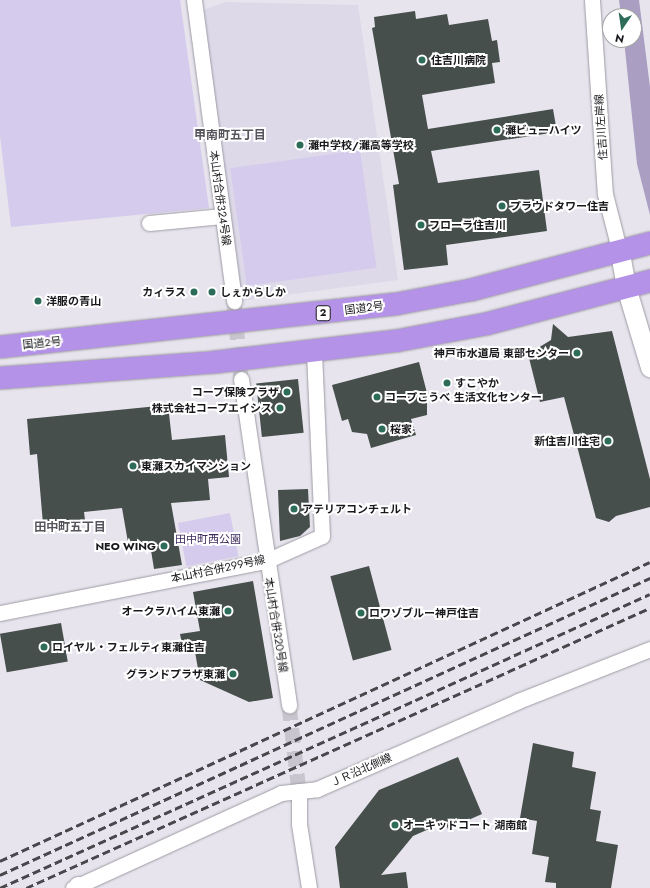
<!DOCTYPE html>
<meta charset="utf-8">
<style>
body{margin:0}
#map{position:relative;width:650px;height:888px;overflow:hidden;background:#e7e4ed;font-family:Jost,"Noto Sans JP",sans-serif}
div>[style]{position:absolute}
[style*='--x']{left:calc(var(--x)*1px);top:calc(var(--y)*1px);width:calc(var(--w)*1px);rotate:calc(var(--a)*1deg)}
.built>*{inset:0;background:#ddd9e9}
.green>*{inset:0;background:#d5cbed;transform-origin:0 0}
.water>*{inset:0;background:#aa9fc2}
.building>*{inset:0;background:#464f4b;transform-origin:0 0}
.minor-tunnel>*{height:15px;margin-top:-7.5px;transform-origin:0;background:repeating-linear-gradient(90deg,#c8c5ce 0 15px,transparent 0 23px)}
.roads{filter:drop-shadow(0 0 1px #9e9ba4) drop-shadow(0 0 1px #9e9ba4)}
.minor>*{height:15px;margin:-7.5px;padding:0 7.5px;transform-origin:7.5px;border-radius:7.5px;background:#fff}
.tertiary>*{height:19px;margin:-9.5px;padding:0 9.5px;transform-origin:9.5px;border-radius:9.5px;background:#fff}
.trunk>*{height:22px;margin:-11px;padding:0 11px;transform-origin:11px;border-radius:11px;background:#b392e8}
.rail>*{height:3px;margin-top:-1.5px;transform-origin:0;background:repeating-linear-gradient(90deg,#48474c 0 8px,transparent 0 12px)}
.dots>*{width:11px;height:11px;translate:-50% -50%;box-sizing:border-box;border:2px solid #fff;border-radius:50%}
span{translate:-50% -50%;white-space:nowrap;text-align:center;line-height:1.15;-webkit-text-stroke:4px #fff;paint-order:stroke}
.shield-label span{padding:1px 3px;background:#fff;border:1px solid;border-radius:3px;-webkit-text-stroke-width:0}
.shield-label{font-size:10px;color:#19181c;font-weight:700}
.poi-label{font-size:11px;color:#19181c;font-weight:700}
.left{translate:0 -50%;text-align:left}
.right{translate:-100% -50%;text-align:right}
.street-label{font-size:11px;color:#19181c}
.park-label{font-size:11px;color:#402e5e}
.neighbourhood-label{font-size:12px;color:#56545c;font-weight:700}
.north{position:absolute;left:602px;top:8px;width:40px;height:40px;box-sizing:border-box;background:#fff;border:1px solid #a3a3a4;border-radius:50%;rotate:193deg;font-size:11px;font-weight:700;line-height:16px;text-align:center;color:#19181c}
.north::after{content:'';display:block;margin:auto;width:14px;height:18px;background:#2c6c59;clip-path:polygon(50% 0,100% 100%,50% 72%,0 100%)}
</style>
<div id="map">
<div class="built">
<div style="clip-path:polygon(225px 2px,358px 5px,398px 280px,241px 301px,203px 10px)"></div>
</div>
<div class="green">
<div style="clip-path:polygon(0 0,180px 0,209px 208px,11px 227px,0 136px)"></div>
<div style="left:360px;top:150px;width:119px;height:131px;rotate:82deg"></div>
<div style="left:230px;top:513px;width:44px;height:53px;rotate:79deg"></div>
</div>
<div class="water">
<div style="clip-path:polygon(619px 0,639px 0,650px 87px,650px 215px,637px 164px,624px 40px,634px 40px,634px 16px,621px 16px)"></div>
</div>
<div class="building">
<div style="clip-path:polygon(415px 11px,416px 19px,447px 14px,449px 25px,488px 19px,492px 41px,497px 40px,500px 62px,492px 63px,495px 83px,422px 95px,428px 129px,553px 109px,557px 132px,431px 151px,438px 183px,539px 170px,547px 231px,446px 245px,448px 265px,404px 270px,393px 185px,399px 184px,372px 28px,375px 27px,374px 17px)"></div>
<div style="clip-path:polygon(553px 324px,568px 337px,612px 331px,650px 479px,650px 507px,616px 516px,609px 522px,596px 518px,564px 397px,540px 402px,528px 354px,551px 340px)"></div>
<div style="clip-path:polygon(419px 362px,427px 393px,427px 415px,411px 419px,416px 435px,371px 448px,367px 434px,352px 432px,348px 419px,342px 421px,332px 385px)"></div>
<div style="left:298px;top:379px;width:54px;height:42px;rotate:84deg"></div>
<div style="clip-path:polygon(168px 405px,172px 440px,225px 435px,229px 477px,208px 479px,210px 500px,171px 503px,182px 565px,154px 569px,150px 544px,129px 548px,122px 508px,84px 512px,85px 520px,43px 524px,37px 454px,30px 455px,27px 419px)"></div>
<div style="clip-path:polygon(308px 489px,310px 527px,300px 536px,280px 541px,278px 490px)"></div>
<div style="left:369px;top:566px;width:87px;height:40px;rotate:75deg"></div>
<div style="clip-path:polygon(253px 581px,273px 698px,249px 702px,200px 680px,195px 652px,184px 654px,180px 634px,200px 631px,193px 592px)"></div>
<div style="left:61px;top:623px;width:39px;height:62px;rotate:80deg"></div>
<div style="clip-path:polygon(533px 743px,574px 752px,572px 767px,596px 772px,590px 809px,601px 811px,596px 841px,618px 845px,611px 888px,556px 888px,556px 883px,545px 882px,549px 857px,532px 854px,537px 821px,520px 818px)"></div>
<div style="clip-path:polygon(458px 757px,482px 814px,448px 829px,445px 822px,413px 836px,381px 875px,406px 872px,408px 888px,340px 888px,335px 847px,379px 790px)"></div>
</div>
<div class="minor-tunnel">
<div style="--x:234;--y:301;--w:78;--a:84.9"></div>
<div style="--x:289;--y:705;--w:87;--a:83.4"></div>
</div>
<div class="roads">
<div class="minor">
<div style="--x:194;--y:0;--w:304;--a:82.4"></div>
<div style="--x:592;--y:0;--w:194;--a:86.2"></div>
<div style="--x:605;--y:194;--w:61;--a:75.7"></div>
<div style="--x:149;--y:223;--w:74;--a:-5.4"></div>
<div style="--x:241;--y:379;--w:330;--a:81.6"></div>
<div style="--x:0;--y:613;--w:271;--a:-11.1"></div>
<div style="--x:266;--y:561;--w:61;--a:-24.1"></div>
<div style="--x:322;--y:536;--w:185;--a:-92.5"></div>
<div style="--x:299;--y:791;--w:33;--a:90"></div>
<div style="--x:299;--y:824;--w:65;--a:81.1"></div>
<div style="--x:73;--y:888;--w:229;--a:-24.5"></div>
<div style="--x:281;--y:793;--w:36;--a:-6"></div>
<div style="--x:317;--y:789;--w:219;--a:-23.6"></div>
<div style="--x:518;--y:701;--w:142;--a:-21.5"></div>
</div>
<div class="tertiary">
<div style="--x:620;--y:253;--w:35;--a:80"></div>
<div style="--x:626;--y:287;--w:84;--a:73.3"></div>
<div style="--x:78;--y:886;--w:2;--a:63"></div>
</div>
<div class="trunk">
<div style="--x:0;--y:347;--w:398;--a:-6.2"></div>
<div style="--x:396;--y:304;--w:76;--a:-10.6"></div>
<div style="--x:471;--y:290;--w:185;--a:-14.7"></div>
<div style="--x:0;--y:378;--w:217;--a:-4.2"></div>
<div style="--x:216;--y:362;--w:181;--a:-6.7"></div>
<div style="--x:396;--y:341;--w:92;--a:-10.7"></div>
<div style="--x:486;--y:324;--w:170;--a:-14.7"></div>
</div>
</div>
<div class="rail">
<div style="--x:0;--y:861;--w:715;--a:-24.7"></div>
<div style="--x:0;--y:875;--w:715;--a:-24.56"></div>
<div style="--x:0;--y:888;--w:713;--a:-24.34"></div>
<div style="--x:26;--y:888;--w:684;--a:-24.17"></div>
</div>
<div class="dots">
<div style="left:422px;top:60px;background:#2c6c59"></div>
<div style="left:497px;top:130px;background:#2c6c59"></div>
<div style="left:300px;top:145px;background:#2c6c59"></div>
<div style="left:502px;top:206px;background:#2c6c59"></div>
<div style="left:421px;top:225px;background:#2c6c59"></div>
<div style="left:194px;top:292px;background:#2c6c59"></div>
<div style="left:212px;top:292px;background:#2c6c59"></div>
<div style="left:38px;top:301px;background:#2c6c59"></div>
<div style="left:577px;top:353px;background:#2c6c59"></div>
<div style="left:447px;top:383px;background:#2c6c59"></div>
<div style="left:287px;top:392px;background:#2c6c59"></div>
<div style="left:377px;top:397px;background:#2c6c59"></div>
<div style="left:280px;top:408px;background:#2c6c59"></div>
<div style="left:382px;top:429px;background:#2c6c59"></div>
<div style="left:608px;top:441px;background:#2c6c59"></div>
<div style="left:133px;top:466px;background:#2c6c59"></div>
<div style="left:294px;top:509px;background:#2c6c59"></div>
<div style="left:164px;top:546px;background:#2c6c59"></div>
<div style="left:228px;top:611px;background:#2c6c59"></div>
<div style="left:361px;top:613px;background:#2c6c59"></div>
<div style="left:44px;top:647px;background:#2c6c59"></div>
<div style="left:233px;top:674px;background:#2c6c59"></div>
<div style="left:395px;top:825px;background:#2c6c59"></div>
</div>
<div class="shield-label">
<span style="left:323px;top:313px">2</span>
</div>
<div class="poi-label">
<span class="left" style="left:431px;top:60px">住吉川病院</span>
<span class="left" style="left:505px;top:130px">灘ビューハイツ</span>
<span class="left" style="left:308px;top:145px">灘中学校/灘高等学校</span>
<span class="left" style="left:510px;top:206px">プラウドタワー住吉</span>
<span class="left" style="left:429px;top:225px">フローラ住吉川</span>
<span class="right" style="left:186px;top:292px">カィラス</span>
<span class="left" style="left:220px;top:292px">しぇからしか</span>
<span class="left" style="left:46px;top:301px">洋服の青山</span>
<span class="right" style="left:569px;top:353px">神戸市水道局 東部センター</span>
<span class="left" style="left:455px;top:383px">すこやか</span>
<span class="right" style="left:279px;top:392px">コープ保険プラザ</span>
<span class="left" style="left:385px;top:397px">コープこうべ 生活文化センター</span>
<span class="right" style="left:272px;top:408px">株式会社コープエイシス</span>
<span class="left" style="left:390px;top:429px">桜家</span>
<span class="right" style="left:600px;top:441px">新住吉川住宅</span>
<span class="left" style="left:141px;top:466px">東灘スカイマンション</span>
<span class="left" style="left:302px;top:509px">アテリアコンチェルト</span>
<span class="right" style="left:156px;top:546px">NEO WING</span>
<span class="right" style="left:220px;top:611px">オークラハイム東灘</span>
<span class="left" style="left:369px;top:613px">ロワゾブルー神戸住吉</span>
<span class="left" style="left:52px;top:647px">ロイヤル・フェルティ東灘住吉</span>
<span class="right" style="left:225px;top:674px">グランドプラザ東灘</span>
<span class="left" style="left:403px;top:825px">オーキッドコート 湖南館</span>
</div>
<div class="street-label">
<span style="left:601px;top:127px;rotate:-94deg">住吉川左岸線</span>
<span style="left:220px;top:198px;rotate:82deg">本山村合併３２４号線</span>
<span style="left:364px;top:308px;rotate:-7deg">国道2号</span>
<span style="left:42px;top:343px;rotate:-6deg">国道2号</span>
<span style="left:218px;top:569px;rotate:-12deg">本山村合併２９９号線</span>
<span style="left:276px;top:625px;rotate:81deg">本山村合併３２０号線</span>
<span style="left:361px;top:770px;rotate:-24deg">ＪＲ沿北側線</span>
</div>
<div class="park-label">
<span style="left:208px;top:539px">田中町西公園</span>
</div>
<div class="neighbourhood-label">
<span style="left:230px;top:136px">甲南町五丁目</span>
<span style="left:70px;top:528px">田中町五丁目</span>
</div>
<div class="north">N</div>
</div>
